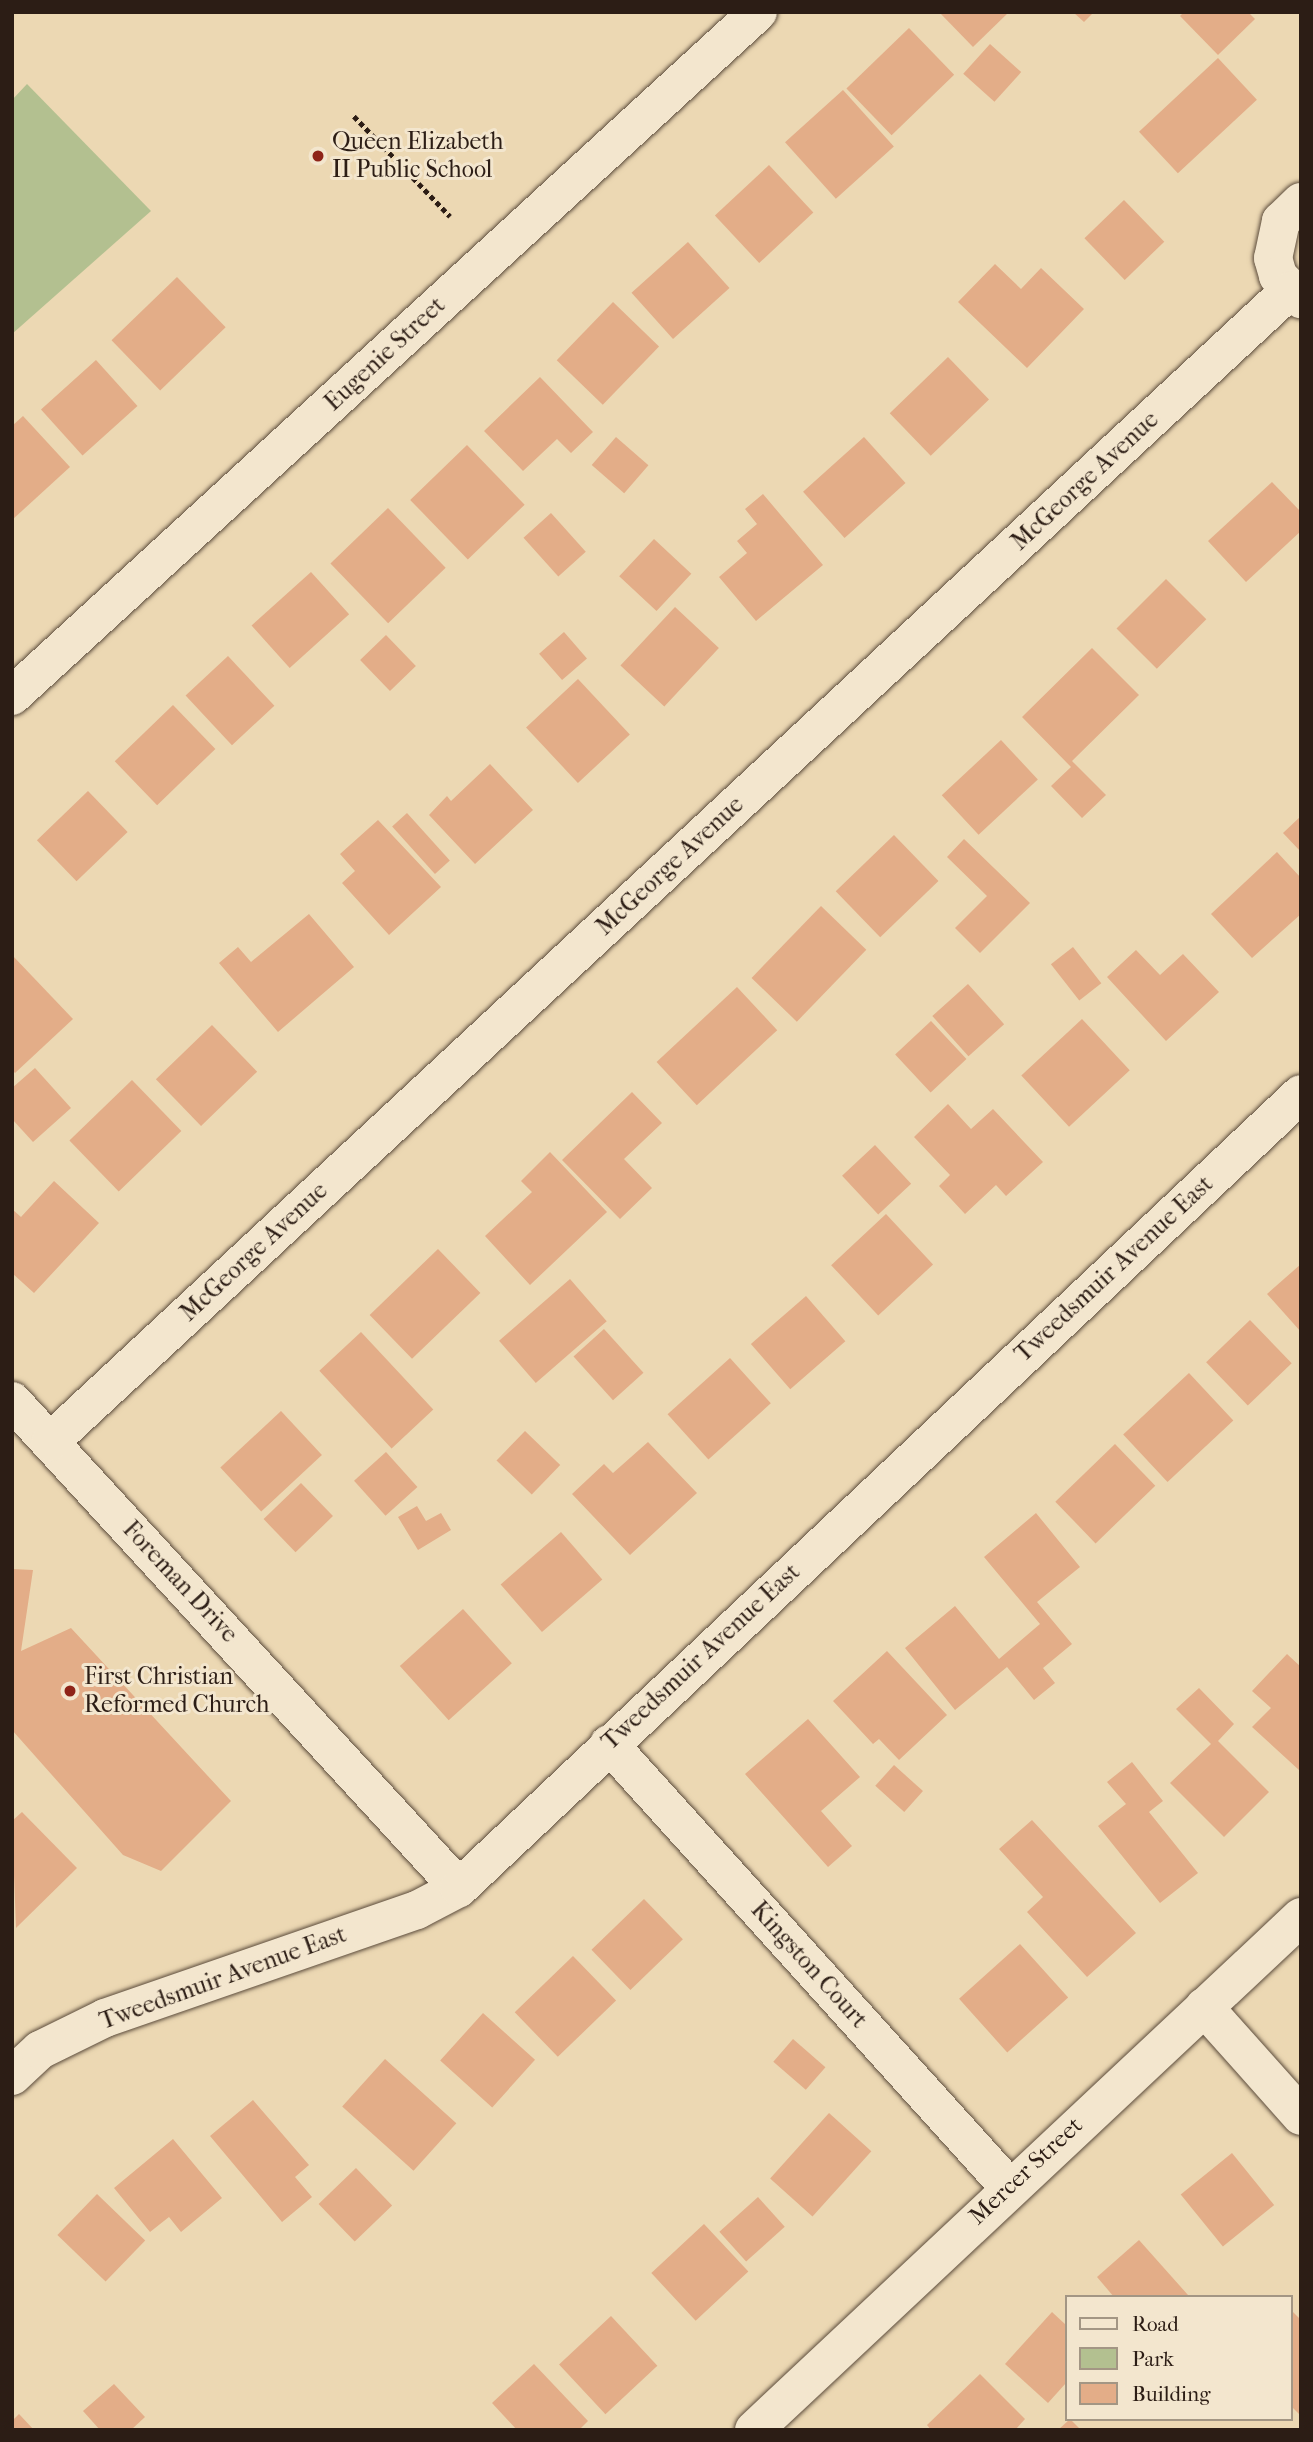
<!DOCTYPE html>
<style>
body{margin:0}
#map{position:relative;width:1313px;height:2442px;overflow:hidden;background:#ecd8b3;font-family:"IM FELL French Canon",serif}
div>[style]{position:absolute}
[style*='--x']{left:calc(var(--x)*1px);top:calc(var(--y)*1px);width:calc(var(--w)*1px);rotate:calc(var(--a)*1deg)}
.green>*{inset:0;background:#b3c090}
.building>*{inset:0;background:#e3ad88;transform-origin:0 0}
.path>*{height:4.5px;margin-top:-2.25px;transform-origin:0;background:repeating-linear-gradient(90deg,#2c1d15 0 5px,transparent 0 8.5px)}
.roads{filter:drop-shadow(0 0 2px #5c4c3c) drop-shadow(0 0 2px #5c4c3c)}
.minor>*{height:38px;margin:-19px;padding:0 19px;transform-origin:19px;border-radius:19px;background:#f3e6ce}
.tertiary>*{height:38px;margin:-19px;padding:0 19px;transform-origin:19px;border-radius:19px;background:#f3e6ce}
.dots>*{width:19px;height:19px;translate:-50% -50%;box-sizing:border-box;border:4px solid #f3e6ce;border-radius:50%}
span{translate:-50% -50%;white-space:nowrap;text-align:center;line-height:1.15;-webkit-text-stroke:6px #f3e6ce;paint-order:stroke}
.poi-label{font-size:24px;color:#2c1d15}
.left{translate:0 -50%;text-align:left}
.street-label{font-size:24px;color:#2c1d15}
.frame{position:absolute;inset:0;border:14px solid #2c1d15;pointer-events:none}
.legend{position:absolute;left:1065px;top:2295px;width:228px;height:126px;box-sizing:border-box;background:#f3e6ce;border:2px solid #a39684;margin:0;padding:9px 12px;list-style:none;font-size:21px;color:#2c1d15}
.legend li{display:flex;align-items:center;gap:14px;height:35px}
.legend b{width:35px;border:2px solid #a39684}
</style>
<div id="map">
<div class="green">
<div style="clip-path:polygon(27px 84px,151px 211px,12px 334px,12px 100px)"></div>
</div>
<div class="building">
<div style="clip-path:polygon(939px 12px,1009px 12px,973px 47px)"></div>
<div style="clip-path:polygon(1073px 12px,1094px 12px,1084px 22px)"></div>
<div style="clip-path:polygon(1184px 12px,1248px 12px,1255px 19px,1218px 55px,1180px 16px)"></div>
<div style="left:909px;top:28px;width:65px;height:87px;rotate:46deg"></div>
<div style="left:990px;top:44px;width:42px;height:40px;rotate:42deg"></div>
<div style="left:1218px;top:58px;width:57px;height:108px;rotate:47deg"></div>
<div style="left:843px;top:90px;width:76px;height:78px;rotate:48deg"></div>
<div style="left:769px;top:165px;width:65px;height:74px;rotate:47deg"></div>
<div style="left:1124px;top:200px;width:58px;height:55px;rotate:46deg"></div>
<div style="left:688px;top:242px;width:62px;height:76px;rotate:48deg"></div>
<div style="clip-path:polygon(995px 264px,1021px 289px,1041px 268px,1084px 309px,1027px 368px,958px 302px)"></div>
<div style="left:177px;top:277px;width:70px;height:91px;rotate:46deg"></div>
<div style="left:613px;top:302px;width:64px;height:81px;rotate:44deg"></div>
<div style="left:948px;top:357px;width:59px;height:81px;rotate:46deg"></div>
<div style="left:96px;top:360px;width:62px;height:74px;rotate:48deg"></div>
<div style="clip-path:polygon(540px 377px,593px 432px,571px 453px,557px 439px,523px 471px,484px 431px)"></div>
<div style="clip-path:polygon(23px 416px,70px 467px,12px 520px,12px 426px)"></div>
<div style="left:616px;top:437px;width:43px;height:37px;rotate:41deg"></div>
<div style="left:864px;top:437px;width:62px;height:82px;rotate:48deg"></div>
<div style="left:467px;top:445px;width:83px;height:79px;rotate:46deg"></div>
<div style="clip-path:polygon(1272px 482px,1301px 512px,1301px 531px,1246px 582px,1208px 541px)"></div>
<div style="clip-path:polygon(763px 494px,823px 565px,756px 621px,719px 577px,747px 553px,737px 541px,757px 524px,745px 509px)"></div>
<div style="left:388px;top:508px;width:83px;height:80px;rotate:46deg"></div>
<div style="left:551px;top:513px;width:52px;height:37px;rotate:48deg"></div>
<div style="left:654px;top:539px;width:51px;height:51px;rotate:43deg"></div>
<div style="left:311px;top:572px;width:57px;height:80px;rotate:48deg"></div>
<div style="left:1166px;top:579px;width:57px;height:70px;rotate:45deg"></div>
<div style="left:675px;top:607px;width:60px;height:80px;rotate:43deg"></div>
<div style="left:564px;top:632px;width:35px;height:33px;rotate:49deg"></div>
<div style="left:386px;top:635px;width:43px;height:36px;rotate:46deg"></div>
<div style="clip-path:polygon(1092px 648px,1139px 695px,1072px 761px,1106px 795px,1082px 818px,1051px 786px,1071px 767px,1022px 717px)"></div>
<div style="left:228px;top:656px;width:68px;height:58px;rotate:47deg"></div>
<div style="left:578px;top:679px;width:76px;height:71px;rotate:47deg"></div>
<div style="left:173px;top:705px;width:61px;height:81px;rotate:46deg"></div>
<div style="left:1001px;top:740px;width:54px;height:81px;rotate:47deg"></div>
<div style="clip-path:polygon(490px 764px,533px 810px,475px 864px,429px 815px,447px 796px,451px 801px)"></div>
<div style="left:88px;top:791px;width:57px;height:71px;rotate:46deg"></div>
<div style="left:407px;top:813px;width:64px;height:20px;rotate:48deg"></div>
<div style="clip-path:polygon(1301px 816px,1301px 852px,1283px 833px)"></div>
<div style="clip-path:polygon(378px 820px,441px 887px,389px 935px,342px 883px,355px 871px,340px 854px)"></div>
<div style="left:894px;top:835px;width:64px;height:81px;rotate:46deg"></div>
<div style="clip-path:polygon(964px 839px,1030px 903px,980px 953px,955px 928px,987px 896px,947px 857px)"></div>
<div style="clip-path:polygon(1277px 852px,1301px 878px,1301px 914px,1252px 958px,1211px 914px)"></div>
<div style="left:821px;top:906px;width:63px;height:100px;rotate:44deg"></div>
<div style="clip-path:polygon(309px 914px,354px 967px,278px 1032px,219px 963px,238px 947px,251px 962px)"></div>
<div style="left:1073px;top:947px;width:46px;height:28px;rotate:52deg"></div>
<div style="clip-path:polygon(1136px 950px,1160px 975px,1183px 954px,1219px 992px,1166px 1041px,1107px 977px)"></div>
<div style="clip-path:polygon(12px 955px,73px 1019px,15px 1073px,12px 1070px)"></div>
<div style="left:968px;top:984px;width:54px;height:48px;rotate:48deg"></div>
<div style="left:737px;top:987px;width:59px;height:110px;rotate:47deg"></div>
<div style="left:1082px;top:1019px;width:70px;height:83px;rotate:47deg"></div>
<div style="left:931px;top:1021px;width:52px;height:49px;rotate:47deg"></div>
<div style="left:212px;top:1025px;width:65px;height:78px;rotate:46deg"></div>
<div style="clip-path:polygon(35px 1068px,71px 1108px,33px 1142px,12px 1119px,12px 1088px)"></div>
<div style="left:132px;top:1080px;width:71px;height:87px;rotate:46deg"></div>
<div style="clip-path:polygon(632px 1092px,662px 1123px,624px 1159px,652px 1188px,620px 1219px,562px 1160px)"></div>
<div style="clip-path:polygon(948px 1104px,971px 1129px,993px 1109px,1043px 1162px,1006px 1196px,996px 1185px,965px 1214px,939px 1186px,950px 1175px,914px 1137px)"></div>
<div style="left:875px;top:1145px;width:53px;height:45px;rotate:47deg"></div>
<div style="clip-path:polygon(550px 1152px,607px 1212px,530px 1285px,485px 1236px,532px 1192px,521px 1181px)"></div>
<div style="clip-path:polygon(54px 1181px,99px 1223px,34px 1293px,12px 1273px,12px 1209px,21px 1217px)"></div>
<div style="left:886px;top:1214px;width:69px;height:75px;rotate:47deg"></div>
<div style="left:438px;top:1249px;width:61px;height:95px;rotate:46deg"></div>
<div style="clip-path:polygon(1301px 1264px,1301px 1332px,1267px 1294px)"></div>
<div style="left:570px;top:1279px;width:56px;height:94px;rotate:49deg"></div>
<div style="left:806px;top:1296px;width:60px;height:73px;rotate:49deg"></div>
<div style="left:1250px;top:1320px;width:60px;height:61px;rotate:46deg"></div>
<div style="left:604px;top:1329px;width:59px;height:41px;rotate:48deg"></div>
<div style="left:361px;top:1332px;width:106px;height:57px;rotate:47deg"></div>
<div style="left:730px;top:1358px;width:61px;height:84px;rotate:48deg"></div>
<div style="left:1189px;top:1373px;width:65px;height:90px;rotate:47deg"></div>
<div style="left:281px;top:1411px;width:60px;height:83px;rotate:47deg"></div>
<div style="left:525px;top:1431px;width:49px;height:41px;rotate:44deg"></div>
<div style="clip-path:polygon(648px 1442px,697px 1493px,630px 1555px,572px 1494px,604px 1464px,613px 1473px)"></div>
<div style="left:1115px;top:1444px;width:58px;height:83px;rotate:46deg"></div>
<div style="left:386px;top:1452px;width:47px;height:43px;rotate:48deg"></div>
<div style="left:301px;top:1483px;width:46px;height:52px;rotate:46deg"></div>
<div style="clip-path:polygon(417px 1506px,426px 1521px,441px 1513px,451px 1530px,418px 1550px,398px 1517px)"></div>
<div style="clip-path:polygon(1036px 1513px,1080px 1567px,1037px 1602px,1072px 1644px,1043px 1668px,1055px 1683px,1034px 1700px,1007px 1667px,955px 1710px,905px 1648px,955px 1606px,999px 1659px,1040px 1624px,984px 1557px)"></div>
<div style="left:561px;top:1532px;width:63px;height:80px;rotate:49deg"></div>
<div style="clip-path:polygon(12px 1569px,33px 1570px,21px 1651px,71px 1628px,231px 1801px,161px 1871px,123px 1855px,12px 1730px)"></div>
<div style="left:463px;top:1609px;width:73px;height:85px;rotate:48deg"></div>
<div style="clip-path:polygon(887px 1651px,947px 1715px,899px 1760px,879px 1739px,873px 1744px,833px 1701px)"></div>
<div style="clip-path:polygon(1287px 1654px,1301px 1667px,1299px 1770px,1252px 1727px,1271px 1708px,1252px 1691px)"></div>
<div style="clip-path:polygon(1199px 1688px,1234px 1724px,1218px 1741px,1269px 1792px,1224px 1837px,1170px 1783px,1211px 1744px,1176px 1709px)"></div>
<div style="clip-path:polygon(808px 1719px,860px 1777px,821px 1811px,852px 1846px,828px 1867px,745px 1774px)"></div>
<div style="clip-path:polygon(1132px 1762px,1163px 1801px,1149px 1812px,1198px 1873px,1160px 1903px,1098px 1826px,1126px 1804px,1107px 1782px)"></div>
<div style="left:894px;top:1765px;width:39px;height:28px;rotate:42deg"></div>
<div style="clip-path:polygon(22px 1812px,77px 1868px,16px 1928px,12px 1821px)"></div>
<div style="clip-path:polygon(1032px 1820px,1136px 1933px,1087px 1977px,1027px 1912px,1043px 1897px,999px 1849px)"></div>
<div style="left:644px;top:1899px;width:56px;height:73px;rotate:46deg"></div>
<div style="left:1020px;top:1944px;width:72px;height:82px;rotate:48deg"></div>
<div style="left:573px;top:1956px;width:62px;height:81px;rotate:46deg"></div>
<div style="left:483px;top:2013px;width:70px;height:64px;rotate:42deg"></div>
<div style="left:793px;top:2039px;width:43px;height:30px;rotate:41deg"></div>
<div style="left:385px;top:2059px;width:96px;height:64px;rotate:42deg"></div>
<div style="clip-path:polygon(253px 2100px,309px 2165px,295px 2177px,312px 2197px,282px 2222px,210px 2136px)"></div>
<div style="left:829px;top:2113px;width:57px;height:88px;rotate:42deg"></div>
<div style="clip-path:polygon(173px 2139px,222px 2198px,181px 2232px,169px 2217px,150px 2232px,114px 2188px)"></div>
<div style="left:1232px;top:2153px;width:67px;height:66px;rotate:51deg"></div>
<div style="left:356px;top:2168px;width:52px;height:52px;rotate:46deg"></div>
<div style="left:97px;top:2194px;width:67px;height:57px;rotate:44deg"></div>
<div style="left:758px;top:2197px;width:40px;height:52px;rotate:48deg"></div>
<div style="left:704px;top:2224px;width:65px;height:72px;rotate:47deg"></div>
<div style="clip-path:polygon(1139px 2240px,1188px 2295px,1186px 2297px,1114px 2297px,1097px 2277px)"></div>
<div style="clip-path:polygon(1290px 2309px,1301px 2320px,1301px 2416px,1290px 2405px)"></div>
<div style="clip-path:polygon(1052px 2312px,1066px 2325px,1066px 2383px,1048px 2403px,1005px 2364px)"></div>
<div style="left:611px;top:2316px;width:68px;height:71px;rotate:47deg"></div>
<div style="clip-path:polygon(534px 2364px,588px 2421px,579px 2430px,517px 2430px,492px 2403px)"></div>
<div style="clip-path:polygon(980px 2374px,1025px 2419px,1015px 2430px,931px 2430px,927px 2425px)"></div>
<div style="clip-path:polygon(114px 2384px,145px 2417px,131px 2430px,100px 2430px,83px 2411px)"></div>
<div style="clip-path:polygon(19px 2414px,34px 2430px,12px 2430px,12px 2421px)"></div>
<div style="clip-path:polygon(1070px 2419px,1081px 2430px,1058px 2430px)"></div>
</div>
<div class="path">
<div style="--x:354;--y:116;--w:139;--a:46.2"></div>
</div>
<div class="roads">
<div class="minor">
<div style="--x:1301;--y:202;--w:28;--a:136"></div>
<div style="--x:1281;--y:221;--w:38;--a:102"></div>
<div style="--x:1273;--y:258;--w:19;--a:74"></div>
<div style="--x:1278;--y:276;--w:33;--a:45"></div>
<div style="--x:12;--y:696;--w:1012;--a:-42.52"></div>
<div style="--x:12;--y:1401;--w:661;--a:47.45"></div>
<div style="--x:50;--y:1442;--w:1691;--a:-42.89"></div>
<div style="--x:609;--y:1744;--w:595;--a:47.93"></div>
<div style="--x:1204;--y:2007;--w:146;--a:48.3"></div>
<div style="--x:754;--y:2430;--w:750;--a:-43.16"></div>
</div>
<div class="tertiary">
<div style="--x:12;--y:2076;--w:38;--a:-43"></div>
<div style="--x:40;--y:2050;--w:72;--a:-26.2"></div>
<div style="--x:105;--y:2018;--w:330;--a:-19.1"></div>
<div style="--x:417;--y:1910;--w:47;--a:-27.6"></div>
<div style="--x:459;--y:1888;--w:1157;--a:-43.32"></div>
</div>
</div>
<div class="dots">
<div style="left:318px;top:156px;background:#8f2418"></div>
<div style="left:70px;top:1691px;background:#8f2418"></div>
</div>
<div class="poi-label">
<span class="left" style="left:332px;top:156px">Queen Elizabeth<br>II Public School</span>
<span class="left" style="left:84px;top:1691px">First Christian<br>Reformed Church</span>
</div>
<div class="street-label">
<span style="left:385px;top:354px;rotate:-43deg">Eugenie Street</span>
<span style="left:1085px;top:481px;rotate:-43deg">McGeorge Avenue</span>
<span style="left:670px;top:866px;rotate:-43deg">McGeorge Avenue</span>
<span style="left:254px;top:1252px;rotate:-43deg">McGeorge Avenue</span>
<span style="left:1114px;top:1269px;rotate:-43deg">Tweedsmuir Avenue East</span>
<span style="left:180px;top:1582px;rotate:47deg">Foreman Drive</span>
<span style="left:701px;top:1657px;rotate:-43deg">Tweedsmuir Avenue East</span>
<span style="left:809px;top:1965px;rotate:48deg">Kingston Court</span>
<span style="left:223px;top:1978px;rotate:-20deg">Tweedsmuir Avenue East</span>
<span style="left:1026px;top:2171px;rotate:-43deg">Mercer Street</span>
</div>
<div class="frame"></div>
<ul class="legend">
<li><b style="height:9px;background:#f3e6ce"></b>Road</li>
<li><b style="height:19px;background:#b3c090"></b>Park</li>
<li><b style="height:19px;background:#e3ad88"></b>Building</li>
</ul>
</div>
